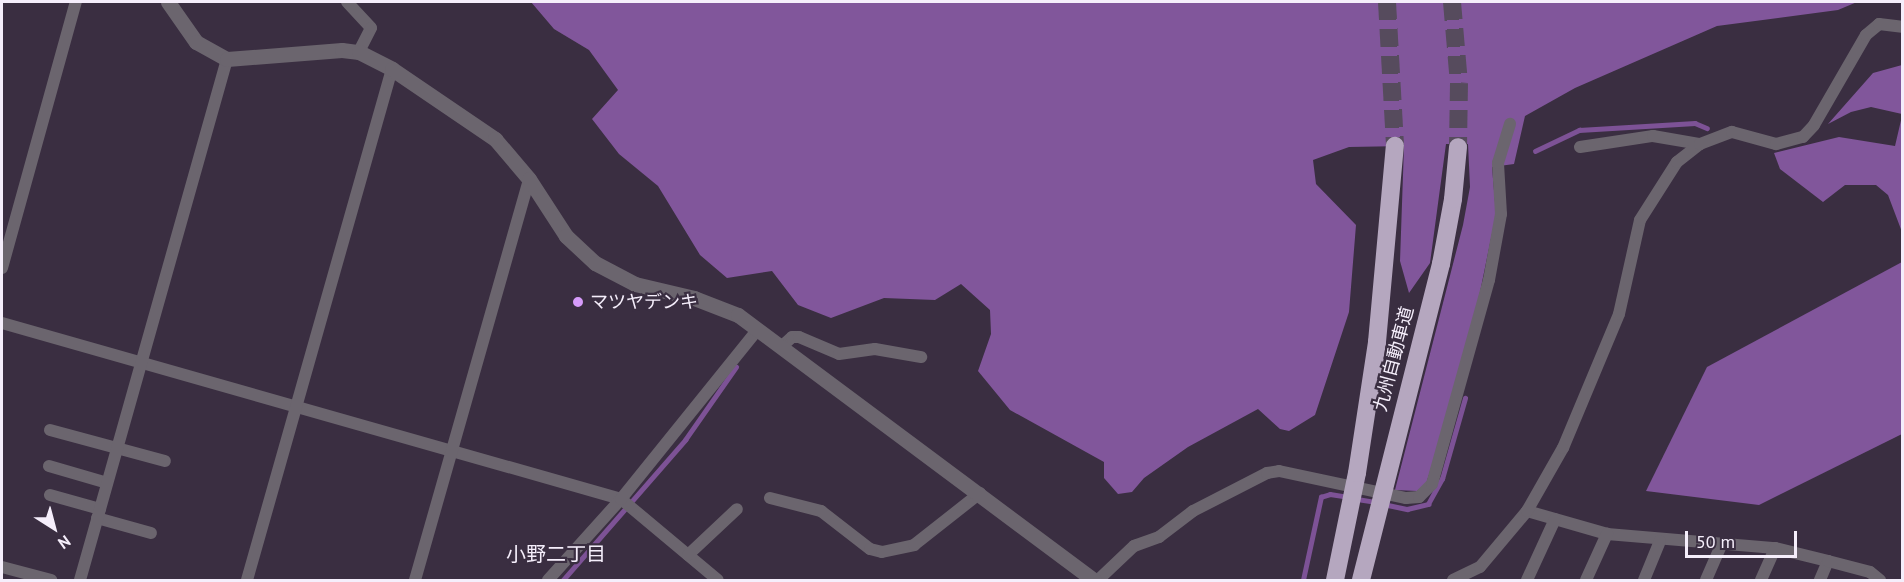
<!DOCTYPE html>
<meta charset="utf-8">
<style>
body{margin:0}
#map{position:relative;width:1904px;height:582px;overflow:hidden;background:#3a2e41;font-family:"PT Sans","Noto Sans JP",sans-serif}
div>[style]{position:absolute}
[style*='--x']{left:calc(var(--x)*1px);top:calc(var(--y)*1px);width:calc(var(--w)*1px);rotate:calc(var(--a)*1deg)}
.forest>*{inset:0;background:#81569b}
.stream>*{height:4.5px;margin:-2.25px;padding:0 2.25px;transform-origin:2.25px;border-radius:2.25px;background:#7d5296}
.motorway-tunnel>*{height:18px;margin-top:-9px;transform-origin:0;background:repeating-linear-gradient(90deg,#564b5d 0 18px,transparent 0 27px)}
.minor>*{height:12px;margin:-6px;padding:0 6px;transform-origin:6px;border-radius:6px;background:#6b656e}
.tertiary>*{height:15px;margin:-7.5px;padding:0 7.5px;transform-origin:7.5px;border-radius:7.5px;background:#6b656e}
.motorway>*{height:18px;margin:-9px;padding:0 9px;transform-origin:9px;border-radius:9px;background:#b5a7bf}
.dots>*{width:16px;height:16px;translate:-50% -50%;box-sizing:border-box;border:3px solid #3a2e41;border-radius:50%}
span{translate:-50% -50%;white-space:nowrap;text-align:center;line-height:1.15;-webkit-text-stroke:4.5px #3a2e41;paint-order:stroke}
.poi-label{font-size:18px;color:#f5eefb}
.left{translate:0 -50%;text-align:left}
.street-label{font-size:18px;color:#f5eefb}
.neighbourhood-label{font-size:20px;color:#f5eefb}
.frame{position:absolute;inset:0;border:3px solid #f5eefb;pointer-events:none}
.north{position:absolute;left:24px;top:498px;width:60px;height:60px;-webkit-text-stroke:4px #3a2e41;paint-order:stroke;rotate:144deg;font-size:16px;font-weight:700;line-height:24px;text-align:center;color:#f5eefb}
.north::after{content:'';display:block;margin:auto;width:21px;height:27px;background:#f5eefb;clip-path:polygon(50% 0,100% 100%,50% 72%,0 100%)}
.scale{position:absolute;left:1685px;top:531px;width:112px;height:27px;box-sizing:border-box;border:3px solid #f5eefb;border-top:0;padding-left:8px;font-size:18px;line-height:21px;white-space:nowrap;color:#f5eefb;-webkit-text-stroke:4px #3a2e41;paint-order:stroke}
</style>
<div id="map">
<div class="forest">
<div style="clip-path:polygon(531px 2px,1857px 2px,1838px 10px,1717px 26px,1575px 88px,1525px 116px,1514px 164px,1492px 167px,1496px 214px,1480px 292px,1460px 377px,1426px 484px,1417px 491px,1395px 490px,1463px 225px,1470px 187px,1468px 144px,1446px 144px,1430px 263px,1409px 293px,1400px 261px,1404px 146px,1349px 147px,1313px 160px,1316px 184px,1356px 225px,1349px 312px,1315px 415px,1289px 431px,1280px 429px,1258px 409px,1188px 447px,1144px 478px,1132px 492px,1118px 494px,1104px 478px,1104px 462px,1010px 410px,978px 371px,991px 334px,990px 310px,961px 284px,935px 300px,884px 298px,831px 318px,798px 305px,772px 271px,727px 278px,700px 255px,658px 186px,619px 154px,592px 119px,618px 90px,589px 50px,554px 29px)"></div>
<div style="clip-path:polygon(1902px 65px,1902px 114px,1871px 107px,1851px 112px,1828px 124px,1873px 73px)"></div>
<div style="clip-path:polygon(1902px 116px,1902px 232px,1888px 195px,1876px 185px,1845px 185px,1823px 202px,1780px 169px,1774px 153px,1839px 137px,1895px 146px)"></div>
<div style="clip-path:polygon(1902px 262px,1902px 434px,1759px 505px,1646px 491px,1707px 367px)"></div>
</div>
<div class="stream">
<div style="--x:1535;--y:151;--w:49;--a:-25.5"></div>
<div style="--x:1579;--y:130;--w:116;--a:-3.5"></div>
<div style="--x:1695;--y:123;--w:13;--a:23"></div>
<div style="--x:1357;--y:499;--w:18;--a:9"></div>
<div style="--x:1383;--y:504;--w:25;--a:12"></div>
<div style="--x:1407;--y:509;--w:22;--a:-13"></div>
<div style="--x:1428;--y:504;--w:29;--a:-61"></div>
<div style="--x:1442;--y:479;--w:84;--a:-74.1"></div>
<div style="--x:563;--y:580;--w:186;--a:-48.9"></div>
<div style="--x:685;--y:440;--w:89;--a:-55.1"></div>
<div style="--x:1303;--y:580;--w:85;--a:-77.8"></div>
<div style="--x:1321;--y:497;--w:9;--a:-18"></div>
<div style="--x:1330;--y:494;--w:18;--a:9"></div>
</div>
<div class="motorway-tunnel">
<div style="--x:1387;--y:2;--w:144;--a:86.8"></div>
<div style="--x:1452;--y:2;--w:81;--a:85.1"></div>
<div style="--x:1459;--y:83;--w:64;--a:90.9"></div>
</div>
<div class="minor">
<div style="--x:347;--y:2;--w:35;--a:47"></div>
<div style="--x:371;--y:28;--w:27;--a:117"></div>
<div style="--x:1580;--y:147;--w:74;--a:-8.6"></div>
<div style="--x:1653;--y:136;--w:48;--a:9.7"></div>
<div style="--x:2;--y:268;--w:276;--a:-74.5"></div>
<div style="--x:2;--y:323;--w:644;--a:15.87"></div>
<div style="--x:621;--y:499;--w:126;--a:39.9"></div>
<div style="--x:781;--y:347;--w:15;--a:-42"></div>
<div style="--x:792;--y:337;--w:7;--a:0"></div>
<div style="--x:799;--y:337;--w:43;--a:23"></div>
<div style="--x:839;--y:354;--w:36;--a:-8"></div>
<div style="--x:875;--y:349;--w:47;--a:9.9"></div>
<div style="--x:50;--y:430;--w:119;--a:15.1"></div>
<div style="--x:49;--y:466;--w:60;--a:16.3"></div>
<div style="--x:50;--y:495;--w:52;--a:15.6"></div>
<div style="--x:770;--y:498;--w:53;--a:14.3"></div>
<div style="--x:821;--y:511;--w:62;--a:37.8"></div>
<div style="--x:870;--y:549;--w:12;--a:14"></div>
<div style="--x:882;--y:552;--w:33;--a:-12"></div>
<div style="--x:914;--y:545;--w:84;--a:-38.2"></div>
<div style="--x:1527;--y:511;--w:83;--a:16"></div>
<div style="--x:1607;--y:534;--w:169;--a:4.8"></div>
<div style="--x:1775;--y:548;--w:55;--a:13.8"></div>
<div style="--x:1828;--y:561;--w:21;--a:113"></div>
<div style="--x:97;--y:518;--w:56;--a:15.5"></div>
<div style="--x:688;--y:555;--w:67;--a:-43.2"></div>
<div style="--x:1828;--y:561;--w:43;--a:14.7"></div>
<div style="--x:1870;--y:572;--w:13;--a:39"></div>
<div style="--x:2;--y:567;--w:51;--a:14.9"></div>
<div style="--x:80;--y:580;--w:541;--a:-74.24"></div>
<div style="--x:247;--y:580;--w:531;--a:-74.16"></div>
<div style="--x:415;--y:580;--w:417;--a:-74.1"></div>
<div style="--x:548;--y:580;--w:109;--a:-48"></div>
<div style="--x:621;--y:499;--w:218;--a:-51.1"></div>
<div style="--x:1098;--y:580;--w:50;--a:-43.4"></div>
<div style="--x:1134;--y:546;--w:27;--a:-20"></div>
<div style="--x:1159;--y:537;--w:43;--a:-37.4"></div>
<div style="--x:1193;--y:511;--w:83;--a:-27.2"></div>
<div style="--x:1267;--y:473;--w:12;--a:-9"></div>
<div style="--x:1279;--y:471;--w:130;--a:12"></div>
<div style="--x:1406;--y:498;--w:13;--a:-4"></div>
<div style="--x:1419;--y:497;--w:18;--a:-45"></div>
<div style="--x:1432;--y:484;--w:212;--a:-74.4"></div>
<div style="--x:1489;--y:280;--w:67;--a:-79.7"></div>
<div style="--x:1501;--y:214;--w:51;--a:-93.4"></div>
<div style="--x:1498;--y:163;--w:41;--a:-72.9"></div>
<div style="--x:1453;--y:580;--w:30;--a:-26"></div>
<div style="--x:1480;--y:567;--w:73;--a:-50"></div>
<div style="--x:1527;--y:511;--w:73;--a:-60.3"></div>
<div style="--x:1563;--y:448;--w:145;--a:-67.3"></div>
<div style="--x:1619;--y:314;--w:96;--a:-77.4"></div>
<div style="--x:1640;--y:220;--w:69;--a:-57.5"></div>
<div style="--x:1677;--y:162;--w:29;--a:-38"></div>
<div style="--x:1700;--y:144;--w:34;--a:-21"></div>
<div style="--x:1732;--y:132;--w:46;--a:15.3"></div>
<div style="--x:1776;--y:144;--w:28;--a:-15"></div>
<div style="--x:1803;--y:137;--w:16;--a:-47"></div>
<div style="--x:1814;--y:125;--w:104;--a:-60"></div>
<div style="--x:1866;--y:35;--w:17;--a:-40"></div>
<div style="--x:1879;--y:24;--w:23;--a:7"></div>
<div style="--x:1527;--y:580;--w:67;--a:-65.3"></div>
<div style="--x:1586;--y:580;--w:51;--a:-65.5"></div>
<div style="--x:1644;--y:580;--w:42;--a:-67.7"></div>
<div style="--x:1706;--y:580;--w:40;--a:-66.6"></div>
<div style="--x:1761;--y:580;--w:35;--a:-66"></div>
</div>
<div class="tertiary">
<div style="--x:168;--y:2;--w:49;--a:55"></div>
<div style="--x:196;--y:42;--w:35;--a:29"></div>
<div style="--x:227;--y:59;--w:115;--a:-4.5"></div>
<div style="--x:342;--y:50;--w:17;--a:7"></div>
<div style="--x:359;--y:52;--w:37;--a:27"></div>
<div style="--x:392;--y:69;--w:125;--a:34.2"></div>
<div style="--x:495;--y:139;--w:52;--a:49.6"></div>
<div style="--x:529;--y:179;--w:68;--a:57"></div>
<div style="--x:566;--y:236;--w:40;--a:43"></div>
<div style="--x:595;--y:263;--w:45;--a:27.7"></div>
<div style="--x:635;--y:284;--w:61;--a:13.3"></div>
<div style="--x:694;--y:298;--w:47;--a:21.1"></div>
<div style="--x:738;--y:315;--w:444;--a:36.7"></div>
</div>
<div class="motorway">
<div style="--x:1335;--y:580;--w:109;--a:-78.4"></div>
<div style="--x:1357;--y:473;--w:133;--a:-81.3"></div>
<div style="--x:1377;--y:342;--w:197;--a:-84.8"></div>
<div style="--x:1361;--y:580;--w:326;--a:-75.8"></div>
<div style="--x:1441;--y:264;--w:66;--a:-79.5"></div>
<div style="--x:1453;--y:199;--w:52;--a:-84.5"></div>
</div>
<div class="dots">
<div style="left:578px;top:302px;background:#d69bfa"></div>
</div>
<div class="poi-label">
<span class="left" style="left:590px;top:302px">マツヤデンキ</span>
</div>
<div class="street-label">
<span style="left:1394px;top:359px;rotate:-75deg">九州自動車道</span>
</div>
<div class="neighbourhood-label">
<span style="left:556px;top:554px">小野二丁目</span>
</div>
<div class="frame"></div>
<div class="north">N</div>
<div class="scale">50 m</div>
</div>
